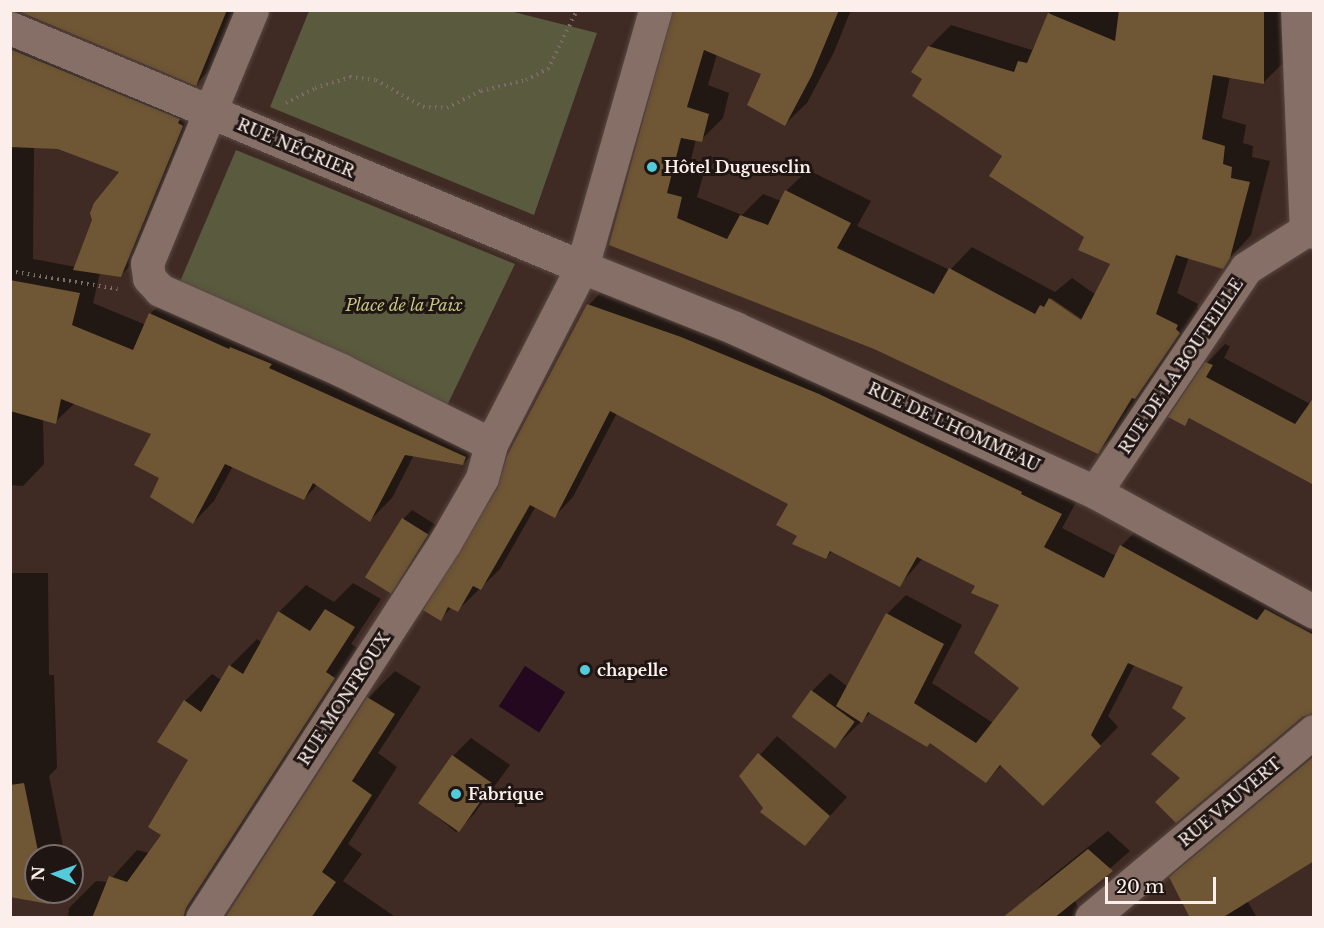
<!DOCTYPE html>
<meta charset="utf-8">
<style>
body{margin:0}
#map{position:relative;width:1324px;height:928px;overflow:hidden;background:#3f2b24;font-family:"Libre Baskerville",serif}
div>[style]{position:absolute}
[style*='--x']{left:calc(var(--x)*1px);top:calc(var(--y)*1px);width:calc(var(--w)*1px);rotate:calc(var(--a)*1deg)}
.green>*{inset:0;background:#5a5a3e}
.water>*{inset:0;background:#240820;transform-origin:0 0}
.shadow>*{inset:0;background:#0007}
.building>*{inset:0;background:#6f5634;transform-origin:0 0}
.path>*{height:4px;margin-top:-2px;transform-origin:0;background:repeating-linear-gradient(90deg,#7e6c66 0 1.5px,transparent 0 6px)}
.roads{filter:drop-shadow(0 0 2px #594842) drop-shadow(0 0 2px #594842)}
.street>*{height:33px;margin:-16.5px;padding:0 16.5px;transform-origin:16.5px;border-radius:16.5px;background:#866f67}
.dots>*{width:16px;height:16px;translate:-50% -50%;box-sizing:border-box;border:3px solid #1f1613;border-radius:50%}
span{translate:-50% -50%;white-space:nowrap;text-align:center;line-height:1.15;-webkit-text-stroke:6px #1f1613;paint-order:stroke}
.street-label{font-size:16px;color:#fceeea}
.poi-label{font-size:16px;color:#fceeea;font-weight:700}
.left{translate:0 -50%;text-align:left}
.park-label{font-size:16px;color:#c6c47f;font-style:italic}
.frame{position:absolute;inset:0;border:12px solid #fceeea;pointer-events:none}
.north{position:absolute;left:24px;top:844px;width:60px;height:60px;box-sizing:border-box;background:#1f1613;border:2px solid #776c69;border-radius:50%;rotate:272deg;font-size:16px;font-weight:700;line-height:24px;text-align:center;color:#fceeea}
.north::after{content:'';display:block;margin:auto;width:21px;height:27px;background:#53cbda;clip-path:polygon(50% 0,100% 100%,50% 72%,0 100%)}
.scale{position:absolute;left:1105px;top:877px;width:111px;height:27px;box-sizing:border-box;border:3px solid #fceeea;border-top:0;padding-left:8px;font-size:18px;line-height:21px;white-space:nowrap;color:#fceeea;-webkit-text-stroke:4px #1f1613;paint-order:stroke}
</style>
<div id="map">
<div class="green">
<div style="clip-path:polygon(336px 11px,510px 11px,597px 33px,534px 215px,270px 107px,309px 11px)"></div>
<div style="clip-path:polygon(236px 150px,515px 264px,443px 414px,179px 284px)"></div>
</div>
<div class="water">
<div style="left:525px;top:666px;width:48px;height:48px;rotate:33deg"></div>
</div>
<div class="shadow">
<div style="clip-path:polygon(21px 10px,239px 10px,218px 62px,196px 84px)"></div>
<div style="clip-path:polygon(evenodd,675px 10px,851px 10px,834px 52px,807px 103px,785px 124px,763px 73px,717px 54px,708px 85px,729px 93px,723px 118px,701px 140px,696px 139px,688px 172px,703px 176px,697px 197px,742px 215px,763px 194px,781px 201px,786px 191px,808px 170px,871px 201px,857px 226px,950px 270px,972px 247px,1055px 292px,1072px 278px,1096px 295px,1112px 263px,924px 78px,929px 47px,951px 25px,1032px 50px,1051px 10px,1285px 10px,1285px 61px,1263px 83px,1230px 76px,1222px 118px,1246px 125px,1243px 143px,1253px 146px,1252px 157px,1270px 161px,1251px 235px,1222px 267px,1189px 257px,1177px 293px,1198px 304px,1197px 307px,1200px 310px,1156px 376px,1147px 385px,1119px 430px,1098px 452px,874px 348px,610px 244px,675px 10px,1051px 298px,1088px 323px,1087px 326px,1049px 300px,1051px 298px)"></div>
<div style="clip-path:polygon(evenodd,10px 23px,201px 98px,142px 254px,120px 276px,100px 273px,93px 303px,146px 325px,150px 314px,172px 292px,485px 442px,463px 464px,414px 455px,392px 498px,370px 520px,318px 484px,304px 499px,233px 466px,214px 501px,193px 523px,161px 477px,153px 434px,75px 403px,55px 422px,43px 419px,44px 464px,23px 486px,10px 485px,10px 23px,34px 146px,58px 147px,121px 171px,76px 267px,33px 259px,34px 146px)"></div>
<div style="clip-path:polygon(607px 286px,1080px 495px,1062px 528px,1116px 556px,1121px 546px,1140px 527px,1314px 607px,1314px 711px,1182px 778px,1188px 718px,1185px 687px,1135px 664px,1108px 716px,1118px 727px,1062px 785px,1002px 765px,986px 781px,931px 741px,871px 712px,835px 747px,812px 691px,830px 673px,848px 687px,887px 614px,906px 595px,962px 625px,932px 683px,993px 723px,1021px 687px,1001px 604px,977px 585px,923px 558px,899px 586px,833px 550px,826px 558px,799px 535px,790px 503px,617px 413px,573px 497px,555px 516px,536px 506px,500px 569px,458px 610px,452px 607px,440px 619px,500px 488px,589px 305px)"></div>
<div style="clip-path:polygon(1225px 344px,1230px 346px,1224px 358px,1314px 406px,1314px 484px,1191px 417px,1184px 424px,1207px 363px)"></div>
<div style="clip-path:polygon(412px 510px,436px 525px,399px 581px,391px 590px,403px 519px)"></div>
<div style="clip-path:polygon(10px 573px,48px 573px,49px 675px,54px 675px,57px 768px,49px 776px,65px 856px,36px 856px,36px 892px,54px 892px,44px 902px,10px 896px)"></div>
<div style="clip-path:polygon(353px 583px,381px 599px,351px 644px,361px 650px,190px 918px,68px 918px,69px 908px,96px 881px,108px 882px,137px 850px,149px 853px,163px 835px,190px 760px,185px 701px,212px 674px,221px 680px,230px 666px,257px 639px,262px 643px,279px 612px,306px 585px,334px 602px)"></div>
<div style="clip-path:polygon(395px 671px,421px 687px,378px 753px,397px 767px,348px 844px,362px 854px,343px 881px,397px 918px,256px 918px,368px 698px)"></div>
<div style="clip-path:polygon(777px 736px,847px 797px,805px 844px,765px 808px,741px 776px)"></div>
<div style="clip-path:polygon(471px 738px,510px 765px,474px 814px,456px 832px,421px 804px,453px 756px)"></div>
<div style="clip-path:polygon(1314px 755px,1314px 859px,1247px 900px,1257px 918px,1192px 918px,1171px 877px)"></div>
<div style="clip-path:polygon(1108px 831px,1130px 851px,1074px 900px,1085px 918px,1017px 918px,1024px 903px,1042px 884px)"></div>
</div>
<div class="building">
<div style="clip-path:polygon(16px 10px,227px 10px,196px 86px)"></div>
<div style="clip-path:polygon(673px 10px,839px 10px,812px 75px,785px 126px,747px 105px,761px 74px,704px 50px,687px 107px,709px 114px,702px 142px,681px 138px,667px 193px,682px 197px,677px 218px,727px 239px,740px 215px,768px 225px,785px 190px,851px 223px,837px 248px,934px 294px,949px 268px,1035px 314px,1040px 305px,1044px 307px,1049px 298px,1081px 320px,1110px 264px,1078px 250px,1084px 237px,989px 176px,1002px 156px,912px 96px,922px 79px,911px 72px,928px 46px,1014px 72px,1018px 61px,1027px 63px,1048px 13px,1115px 41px,1119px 10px,1264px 10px,1264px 84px,1213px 75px,1202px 139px,1225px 146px,1223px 164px,1232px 167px,1231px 178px,1250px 182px,1230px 258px,1223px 269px,1176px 255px,1156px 314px,1178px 325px,1176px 329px,1180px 333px,1135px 399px,1132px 398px,1098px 454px,874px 349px,609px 245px)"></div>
<div style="clip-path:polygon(10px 49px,180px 119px,178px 123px,183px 126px,121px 277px,73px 270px,92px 220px,90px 213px,94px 203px,119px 172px,58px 149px,10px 147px)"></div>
<div style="clip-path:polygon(10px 280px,80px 293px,72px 325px,133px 350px,149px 313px,229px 349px,230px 347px,272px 364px,269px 368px,466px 457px,463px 465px,405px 455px,370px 522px,313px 483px,304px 500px,225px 464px,193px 524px,150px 497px,159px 478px,134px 465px,151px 434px,61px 399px,56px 424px,10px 411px)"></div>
<div style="clip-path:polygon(587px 304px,681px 337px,819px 394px,1022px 492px,1021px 494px,1062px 514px,1044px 547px,1104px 578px,1120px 545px,1257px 620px,1265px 609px,1314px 635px,1314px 713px,1302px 717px,1176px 823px,1155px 802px,1180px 778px,1151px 754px,1186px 718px,1172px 708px,1183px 687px,1128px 663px,1091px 735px,1101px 746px,1043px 806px,1000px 765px,986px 783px,930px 743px,927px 747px,868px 712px,862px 723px,836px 706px,886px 613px,944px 644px,914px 703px,976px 743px,1019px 688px,974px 653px,999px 605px,971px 593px,975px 586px,917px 557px,900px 587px,830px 551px,826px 559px,792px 544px,797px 536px,776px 525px,788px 504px,610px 411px,555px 518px,530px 505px,481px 590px,473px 586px,458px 612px,448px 607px,441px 621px,423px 610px,498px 487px,507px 456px)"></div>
<div style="clip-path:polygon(1205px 362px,1213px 365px,1206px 377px,1295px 424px,1314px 397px,1314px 485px,1189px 418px,1185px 426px,1168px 417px)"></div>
<div style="left:402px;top:518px;width:31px;height:70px;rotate:32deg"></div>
<div style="clip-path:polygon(325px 609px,355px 627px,326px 672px,335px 678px,186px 908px,183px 918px,92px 918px,109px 876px,127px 882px,161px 835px,148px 827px,188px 760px,157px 742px,184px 700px,201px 712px,229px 665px,243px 674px,278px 611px,310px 631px)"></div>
<div style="left:811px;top:690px;width:54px;height:33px;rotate:36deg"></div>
<div style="clip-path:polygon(367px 697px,395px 714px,352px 781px,372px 795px,322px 872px,336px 882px,311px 918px,225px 918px)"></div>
<div style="clip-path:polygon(758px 753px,830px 816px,805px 846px,760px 812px,763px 808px,739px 776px)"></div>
<div style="left:452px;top:755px;width:50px;height:59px;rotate:35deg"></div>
<div style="clip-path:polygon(1314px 756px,1314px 861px,1222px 918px,1190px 918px,1169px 877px)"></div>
<div style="clip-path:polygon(24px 783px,39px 856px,36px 856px,36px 892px,47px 892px,49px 904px,10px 897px,10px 785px)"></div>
<div style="clip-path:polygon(1088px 849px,1113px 871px,1054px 918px,1002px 918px)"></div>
</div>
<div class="path">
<div style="--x:286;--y:103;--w:33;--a:-27"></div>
<div style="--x:315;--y:88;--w:37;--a:-17"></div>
<div style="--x:350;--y:77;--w:26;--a:7"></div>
<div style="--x:376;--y:80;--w:54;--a:29.9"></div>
<div style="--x:423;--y:107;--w:24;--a:2"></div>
<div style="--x:447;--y:108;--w:38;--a:-27"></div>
<div style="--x:481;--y:91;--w:46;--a:-13.7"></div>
<div style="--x:526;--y:80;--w:25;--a:-27"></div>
<div style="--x:548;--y:69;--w:66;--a:-63.8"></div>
<div style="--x:10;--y:271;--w:109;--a:9.5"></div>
</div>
<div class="roads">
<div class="street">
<div style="--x:252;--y:10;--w:274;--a:112.5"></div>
<div style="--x:147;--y:263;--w:15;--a:82"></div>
<div style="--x:149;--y:278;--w:16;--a:47"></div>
<div style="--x:160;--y:290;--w:198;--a:23.8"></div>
<div style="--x:341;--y:370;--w:167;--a:26.3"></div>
<div style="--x:1297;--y:10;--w:220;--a:87.7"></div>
<div style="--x:1306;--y:230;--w:8;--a:14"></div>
<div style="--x:10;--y:28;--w:620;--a:22.68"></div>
<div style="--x:582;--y:267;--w:165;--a:21.7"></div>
<div style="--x:735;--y:328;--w:396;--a:24.5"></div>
<div style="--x:1095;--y:492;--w:250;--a:28.7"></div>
<div style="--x:1095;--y:492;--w:270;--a:-56"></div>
<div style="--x:1246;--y:268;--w:71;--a:-32.3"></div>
<div style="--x:202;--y:918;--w:445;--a:-57.1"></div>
<div style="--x:444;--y:544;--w:76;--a:-60.1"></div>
<div style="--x:482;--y:478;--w:35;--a:-75"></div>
<div style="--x:491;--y:444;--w:199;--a:-62.8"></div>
<div style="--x:582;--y:267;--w:267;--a:-74.1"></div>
<div style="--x:1091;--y:918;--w:291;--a:-40"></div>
</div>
</div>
<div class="dots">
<div style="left:652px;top:167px;background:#53cbda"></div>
<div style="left:585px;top:670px;background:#53cbda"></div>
<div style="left:456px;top:794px;background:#53cbda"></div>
</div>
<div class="street-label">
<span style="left:296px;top:148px;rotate:23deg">RUE NÉGRIER</span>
<span style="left:1181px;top:366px;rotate:-56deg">RUE DE LA BOUTEILLE</span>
<span style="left:954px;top:427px;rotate:25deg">RUE DE L'HOMMEAU</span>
<span style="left:344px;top:699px;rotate:-57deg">RUE MONFROUX</span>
<span style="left:1230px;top:802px;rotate:-40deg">RUE VAUVERT</span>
</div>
<div class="poi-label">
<span class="left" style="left:664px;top:167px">Hôtel Duguesclin</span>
<span class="left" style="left:597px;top:670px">chapelle</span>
<span class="left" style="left:468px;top:794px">Fabrique</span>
</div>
<div class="park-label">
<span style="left:404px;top:305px">Place de la Paix</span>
</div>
<div class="frame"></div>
<div class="north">N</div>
<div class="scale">20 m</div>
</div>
